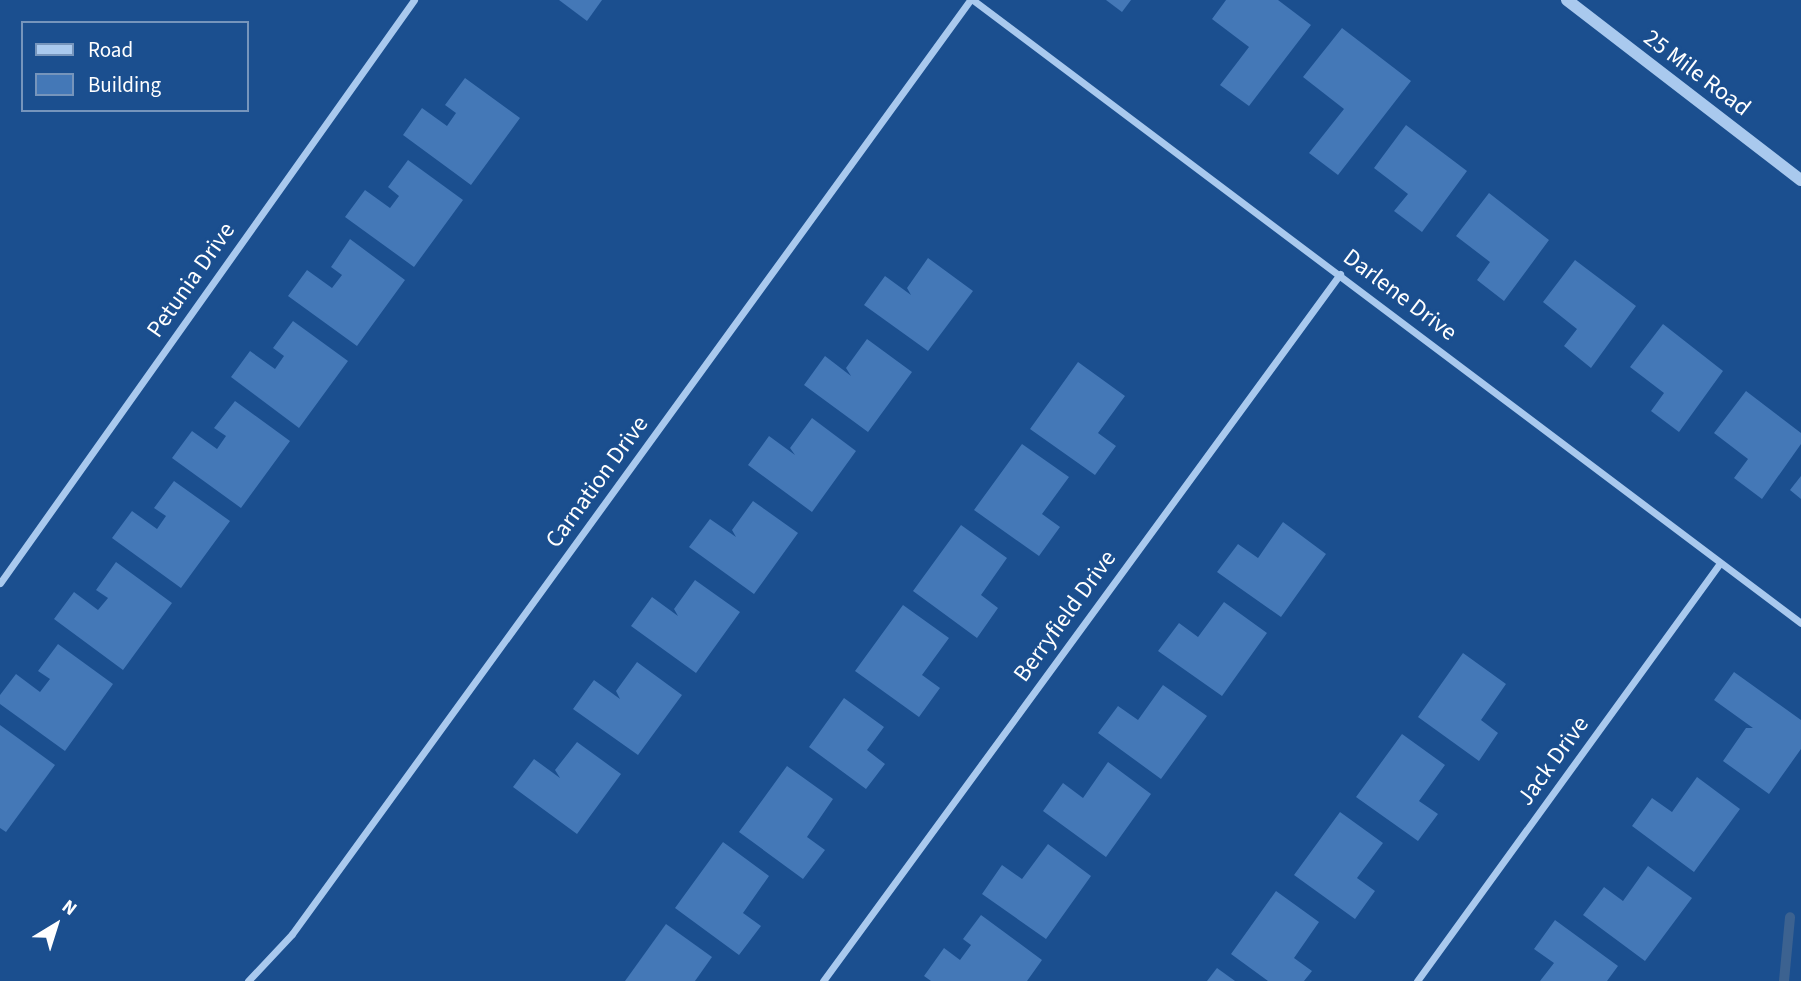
<!DOCTYPE html>
<style>
body{margin:0}
#map{position:relative;width:1801px;height:981px;overflow:hidden;background:#1b4f8f;font-family:"Source Sans 3",sans-serif}
div>[style]{position:absolute}
[style*='--x']{left:calc(var(--x)*1px);top:calc(var(--y)*1px);width:calc(var(--w)*1px);rotate:calc(var(--a)*1deg)}
.stream>*{height:10px;margin:-5px;padding:0 5px;transform-origin:5px;border-radius:5px;background:#3c6290}
.building>*{inset:0;background:#4478b7}
.minor>*{height:7px;margin:-3.5px;padding:0 3.5px;transform-origin:3.5px;border-radius:3.5px;background:#a9c9ee}
.tertiary>*{height:12px;margin:-6px;padding:0 6px;transform-origin:6px;border-radius:6px;background:#a9c9ee}
span{translate:-50% -50%;white-space:nowrap;text-align:center;line-height:1.15;-webkit-text-stroke:6px #1b4f8f;paint-order:stroke}
.street-label{font-size:24px;color:#fff}
.legend{position:absolute;left:21px;top:21px;width:228px;height:91px;box-sizing:border-box;background:#1b4f8f;border:2px solid #7695bc;margin:0;padding:9px 12px;list-style:none;font-size:21px;color:#fff}
.legend li{display:flex;align-items:center;gap:14px;height:35px}
.legend b{width:35px;border:2px solid #7695bc}
.north{position:absolute;left:21px;top:890px;width:70px;height:70px;-webkit-text-stroke:5px #1b4f8f;paint-order:stroke;rotate:38deg;font-size:19px;font-weight:700;line-height:28px;text-align:center;color:#fff}
.north::after{content:'';display:block;margin:auto;width:24px;height:32px;background:#fff;clip-path:polygon(50% 0,100% 100%,50% 72%,0 100%)}
</style>
<div id="map">
<div class="stream">
<div style="--x:1784;--y:981;--w:64;--a:-84.6"></div>
</div>
<div class="building">
<div style="clip-path:polygon(559px 0,602px 0,587px 21px)"></div>
<div style="clip-path:polygon(1106px 0,1131px 0,1122px 12px)"></div>
<div style="clip-path:polygon(1226px 0,1278px 0,1311px 25px,1249px 106px,1220px 85px,1249px 47px,1212px 19px)"></div>
<div style="clip-path:polygon(1342px 28px,1411px 81px,1338px 175px,1309px 153px,1344px 109px,1303px 77px)"></div>
<div style="clip-path:polygon(465px 78px,520px 118px,471px 185px,403px 135px,422px 108px,447px 126px,456px 113px,445px 105px)"></div>
<div style="clip-path:polygon(1406px 125px,1467px 171px,1422px 232px,1394px 211px,1408px 194px,1374px 168px)"></div>
<div style="clip-path:polygon(408px 160px,463px 200px,414px 267px,345px 217px,365px 190px,390px 208px,399px 196px,388px 187px)"></div>
<div style="clip-path:polygon(1489px 193px,1549px 240px,1504px 301px,1477px 280px,1490px 262px,1456px 236px)"></div>
<div style="clip-path:polygon(350px 239px,405px 280px,357px 346px,288px 296px,307px 270px,332px 288px,342px 275px,331px 267px)"></div>
<div style="clip-path:polygon(928px 258px,973px 291px,928px 351px,864px 305px,885px 276px,911px 295px,907px 288px)"></div>
<div style="clip-path:polygon(1575px 260px,1636px 306px,1591px 368px,1564px 346px,1577px 329px,1543px 302px)"></div>
<div style="clip-path:polygon(293px 321px,348px 361px,299px 428px,231px 377px,250px 351px,275px 369px,284px 356px,273px 348px)"></div>
<div style="clip-path:polygon(1663px 324px,1723px 371px,1679px 432px,1651px 411px,1664px 393px,1630px 367px)"></div>
<div style="clip-path:polygon(867px 339px,912px 372px,868px 432px,804px 385px,825px 356px,851px 376px,846px 368px)"></div>
<div style="clip-path:polygon(1078px 362px,1125px 396px,1098px 433px,1116px 446px,1095px 475px,1030px 429px)"></div>
<div style="clip-path:polygon(1746px 391px,1801px 433px,1801px 444px,1762px 499px,1734px 478px,1748px 459px,1714px 433px)"></div>
<div style="clip-path:polygon(235px 401px,290px 441px,241px 508px,172px 458px,192px 431px,217px 449px,226px 436px,214px 428px)"></div>
<div style="clip-path:polygon(812px 418px,856px 451px,812px 512px,748px 465px,769px 436px,795px 455px,790px 448px)"></div>
<div style="clip-path:polygon(1022px 444px,1069px 477px,1042px 514px,1060px 527px,1039px 556px,974px 510px)"></div>
<div style="clip-path:polygon(1801px 476px,1801px 499px,1790px 490px)"></div>
<div style="clip-path:polygon(174px 481px,230px 521px,181px 588px,112px 538px,132px 511px,157px 529px,166px 516px,154px 508px)"></div>
<div style="clip-path:polygon(753px 501px,798px 533px,754px 594px,689px 547px,710px 519px,736px 537px,732px 530px)"></div>
<div style="clip-path:polygon(1283px 522px,1326px 554px,1281px 617px,1217px 572px,1238px 544px,1258px 558px)"></div>
<div style="clip-path:polygon(961px 525px,1007px 558px,981px 595px,998px 608px,977px 638px,913px 591px)"></div>
<div style="clip-path:polygon(116px 562px,172px 603px,123px 670px,54px 619px,74px 592px,98px 610px,108px 598px,96px 590px)"></div>
<div style="clip-path:polygon(695px 580px,740px 612px,696px 673px,631px 626px,652px 597px,678px 616px,674px 609px)"></div>
<div style="clip-path:polygon(1224px 602px,1267px 633px,1222px 696px,1158px 651px,1179px 623px,1198px 637px)"></div>
<div style="clip-path:polygon(903px 605px,949px 638px,922px 675px,940px 688px,919px 717px,855px 671px)"></div>
<div style="clip-path:polygon(58px 644px,113px 684px,65px 751px,0 704px,0 695px,16px 674px,40px 692px,50px 679px,38px 671px)"></div>
<div style="clip-path:polygon(1463px 653px,1506px 684px,1481px 720px,1498px 733px,1479px 761px,1418px 717px)"></div>
<div style="clip-path:polygon(637px 662px,682px 695px,638px 755px,573px 709px,594px 680px,620px 699px,616px 691px)"></div>
<div style="clip-path:polygon(1734px 672px,1801px 720px,1801px 749px,1769px 794px,1723px 761px,1746px 728px,1753px 728px,1714px 700px)"></div>
<div style="clip-path:polygon(1163px 685px,1207px 716px,1161px 779px,1098px 733px,1118px 706px,1138px 720px)"></div>
<div style="clip-path:polygon(844px 698px,884px 727px,867px 750px,885px 764px,866px 789px,809px 747px)"></div>
<div style="clip-path:polygon(0 725px,55px 765px,6px 832px,0 828px)"></div>
<div style="clip-path:polygon(1402px 734px,1445px 765px,1419px 801px,1438px 814px,1418px 841px,1356px 797px)"></div>
<div style="clip-path:polygon(577px 742px,621px 774px,577px 834px,513px 787px,534px 759px,560px 778px,555px 770px)"></div>
<div style="clip-path:polygon(1108px 762px,1151px 794px,1106px 857px,1043px 811px,1063px 783px,1083px 798px)"></div>
<div style="clip-path:polygon(787px 766px,833px 799px,807px 837px,825px 850px,803px 879px,739px 832px)"></div>
<div style="clip-path:polygon(1697px 777px,1740px 809px,1694px 872px,1632px 826px,1652px 798px,1672px 812px)"></div>
<div style="clip-path:polygon(1340px 812px,1383px 843px,1357px 878px,1375px 891px,1355px 919px,1294px 875px)"></div>
<div style="clip-path:polygon(723px 842px,769px 876px,743px 913px,761px 926px,739px 955px,675px 908px)"></div>
<div style="clip-path:polygon(1048px 844px,1091px 876px,1046px 939px,982px 894px,1002px 865px,1022px 879px)"></div>
<div style="clip-path:polygon(1648px 866px,1692px 898px,1645px 961px,1583px 915px,1604px 887px,1623px 901px)"></div>
<div style="clip-path:polygon(1276px 891px,1319px 922px,1294px 958px,1312px 971px,1304px 981px,1268px 981px,1231px 954px)"></div>
<div style="clip-path:polygon(981px 915px,1042px 960px,1027px 981px,931px 981px,924px 976px,944px 948px,960px 960px,971px 945px,963px 939px)"></div>
<div style="clip-path:polygon(1555px 920px,1618px 966px,1607px 981px,1540px 981px,1554px 963px,1534px 949px)"></div>
<div style="clip-path:polygon(666px 924px,712px 957px,695px 981px,625px 981px)"></div>
<div style="clip-path:polygon(1217px 968px,1235px 981px,1207px 981px)"></div>
</div>
<div class="minor">
<div style="--x:973;--y:0;--w:1036;--a:36.96"></div>
<div style="--x:0;--y:583;--w:715;--a:-54.62"></div>
<div style="--x:248;--y:981;--w:64;--a:-46.9"></div>
<div style="--x:292;--y:934;--w:1154;--a:-54.02"></div>
<div style="--x:823;--y:981;--w:876;--a:-53.82"></div>
<div style="--x:1417;--y:981;--w:516;--a:-54.06"></div>
</div>
<div class="tertiary">
<div style="--x:1567;--y:0;--w:295;--a:37.6"></div>
</div>
<div class="street-label">
<span style="left:1697px;top:73px;rotate:37deg">25 Mile Road</span>
<span style="left:191px;top:280px;rotate:-55deg">Petunia Drive</span>
<span style="left:1400px;top:295px;rotate:37deg">Darlene Drive</span>
<span style="left:597px;top:482px;rotate:-54deg">Carnation Drive</span>
<span style="left:1065px;top:616px;rotate:-54deg">Berryfield Drive</span>
<span style="left:1553px;top:761px;rotate:-54deg">Jack Drive</span>
</div>
<ul class="legend">
<li><b style="height:9px;background:#a9c9ee"></b>Road</li>
<li><b style="height:19px;background:#4478b7"></b>Building</li>
</ul>
<div class="north">N</div>
</div>
